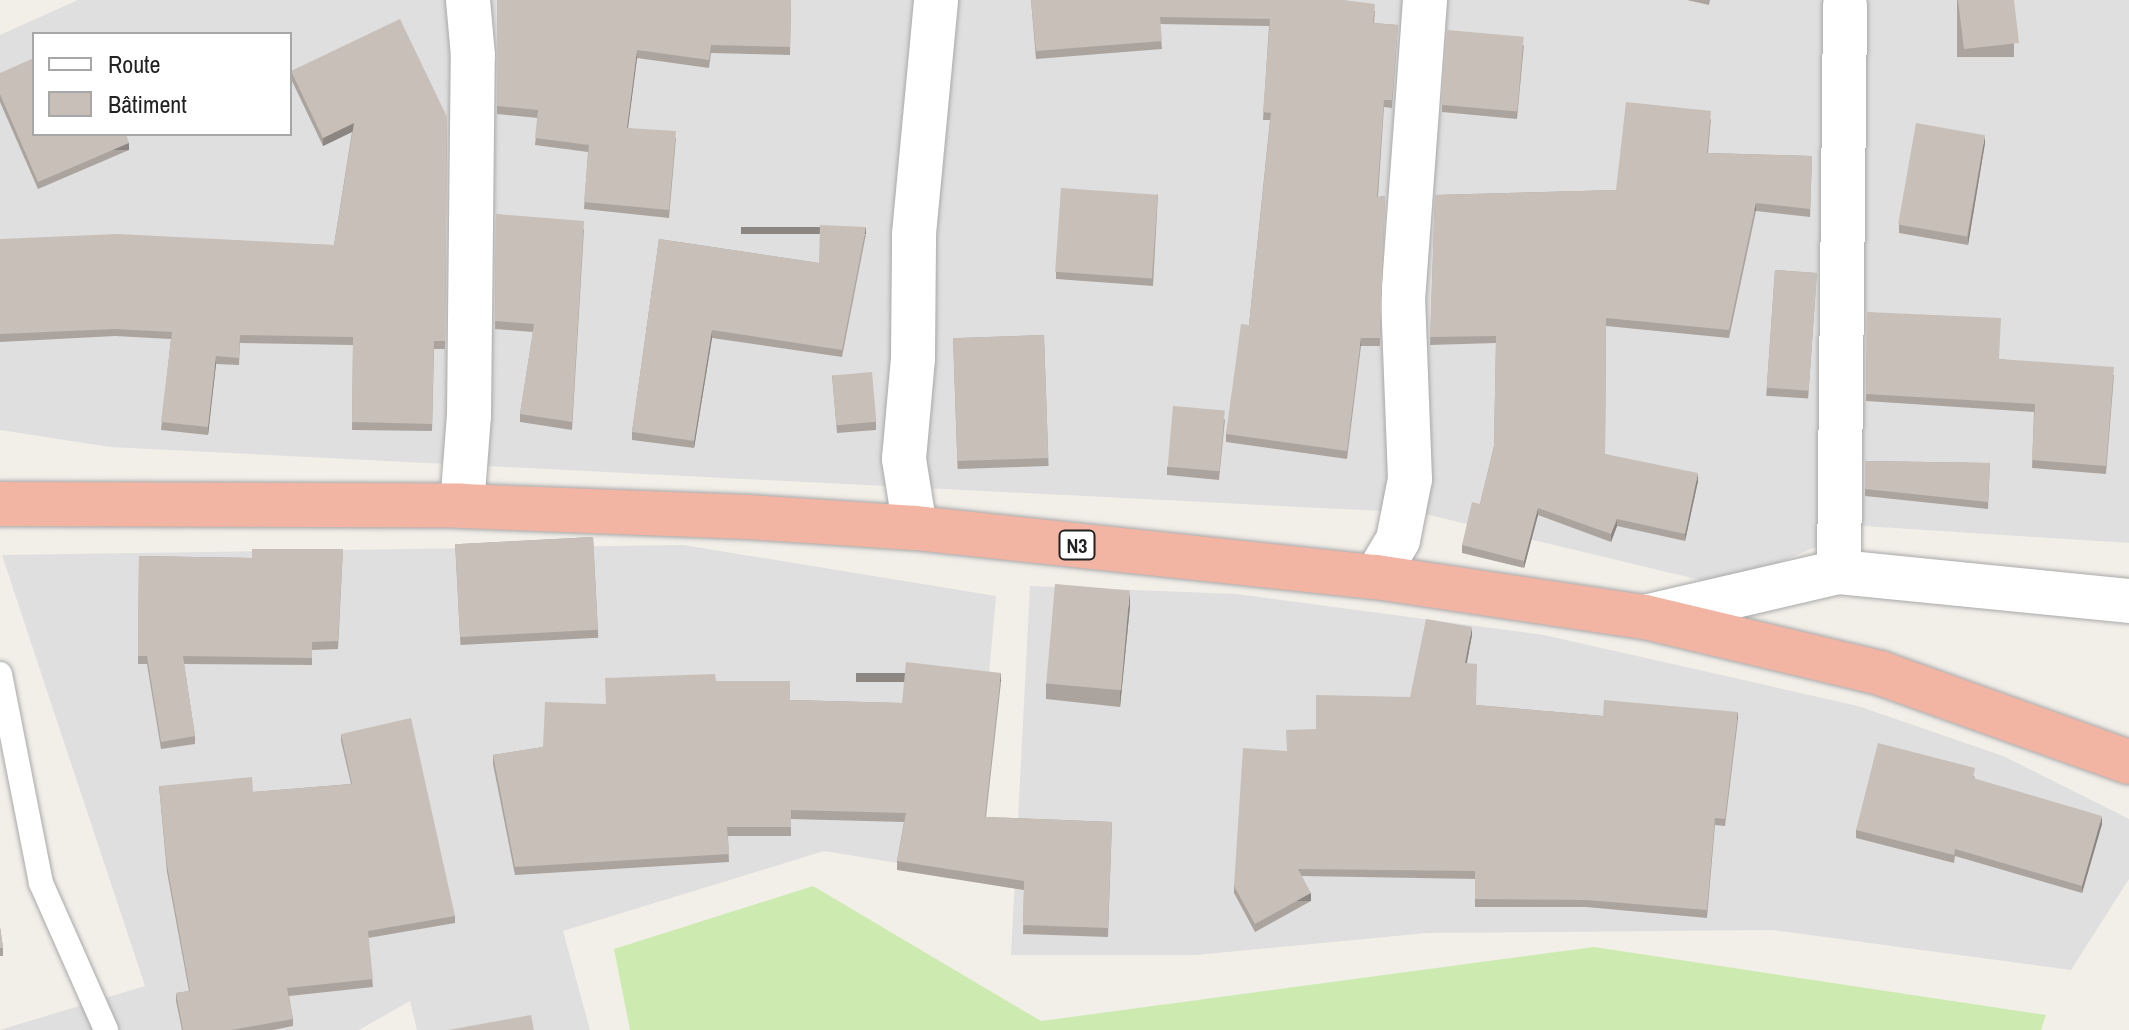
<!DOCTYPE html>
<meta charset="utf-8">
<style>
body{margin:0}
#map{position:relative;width:2129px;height:1030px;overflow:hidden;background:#f2efe9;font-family:"Archivo Narrow",sans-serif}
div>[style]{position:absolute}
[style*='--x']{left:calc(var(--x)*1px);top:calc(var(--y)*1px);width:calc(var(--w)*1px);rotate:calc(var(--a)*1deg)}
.residential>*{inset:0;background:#e0dfdf}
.grass>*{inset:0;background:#cdebb0}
.roads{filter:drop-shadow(0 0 2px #a9a9a9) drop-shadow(0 0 2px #a9a9a9)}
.service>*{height:24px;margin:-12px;padding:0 12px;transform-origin:12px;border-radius:12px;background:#fff}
.minor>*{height:44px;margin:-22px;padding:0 22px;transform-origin:22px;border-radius:22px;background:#fff}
.trunk>*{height:44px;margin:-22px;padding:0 22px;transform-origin:22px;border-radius:22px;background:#f2b4a3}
.wall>*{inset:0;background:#aba49e;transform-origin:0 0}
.shaded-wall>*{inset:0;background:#8b8681;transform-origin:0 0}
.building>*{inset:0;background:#c7bfb8;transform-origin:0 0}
span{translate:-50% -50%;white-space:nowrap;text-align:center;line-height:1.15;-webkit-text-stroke:6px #fff;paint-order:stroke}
.shield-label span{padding:2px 6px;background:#fff;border:2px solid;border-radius:6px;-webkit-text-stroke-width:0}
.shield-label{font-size:20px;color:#222;font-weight:700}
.legend{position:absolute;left:32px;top:32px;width:260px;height:104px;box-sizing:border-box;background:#fff;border:2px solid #a7a7a7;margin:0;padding:10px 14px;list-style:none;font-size:24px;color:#222}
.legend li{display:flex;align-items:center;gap:16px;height:40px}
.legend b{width:40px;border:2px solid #a7a7a7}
</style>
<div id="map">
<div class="residential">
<div style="clip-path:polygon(evenodd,78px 0,2129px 0,2129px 543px,1864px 526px,1725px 586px,1421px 513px,110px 447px,0 430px,0 35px,78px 0,34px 34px,290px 34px,290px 134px,34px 134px,34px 34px)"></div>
<div style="clip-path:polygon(683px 545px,996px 596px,971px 875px,824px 851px,563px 931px,590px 1030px,417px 1030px,410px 1001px,359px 1030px,0 1030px,145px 986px,2px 555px)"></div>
<div style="clip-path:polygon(1030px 586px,1237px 594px,1544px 635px,1858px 706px,2003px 756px,2129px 819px,2129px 879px,2071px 970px,1772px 930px,1427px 933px,1196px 955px,1011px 955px)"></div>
</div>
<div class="grass">
<div style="clip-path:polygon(813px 886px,1041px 1021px,1594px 947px,2046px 1015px,2041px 1030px,630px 1030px,614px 949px)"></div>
</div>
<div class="roads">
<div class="service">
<div style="--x:0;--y:674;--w:213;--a:78.9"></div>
<div style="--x:41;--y:883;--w:161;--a:66.1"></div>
</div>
<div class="minor">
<div style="--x:462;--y:506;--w:90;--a:-85.6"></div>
<div style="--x:469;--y:416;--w:360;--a:-89.4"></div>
<div style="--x:473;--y:56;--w:56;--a:-95.1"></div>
<div style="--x:915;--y:528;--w:70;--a:-99.1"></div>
<div style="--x:904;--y:459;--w:101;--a:-84.9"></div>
<div style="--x:913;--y:358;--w:124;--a:-89.5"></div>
<div style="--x:914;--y:234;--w:235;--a:-84.6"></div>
<div style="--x:1839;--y:572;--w:567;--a:-89.39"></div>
<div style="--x:1376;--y:577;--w:43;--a:-59.3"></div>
<div style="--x:1398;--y:540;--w:62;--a:-78.9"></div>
<div style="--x:1410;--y:479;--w:179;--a:-92.2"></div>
<div style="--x:1403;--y:300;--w:301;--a:-85.8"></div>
<div style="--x:1645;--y:617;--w:199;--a:-13.1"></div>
<div style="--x:1839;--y:572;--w:291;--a:5.7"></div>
</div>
<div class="trunk">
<div style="--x:0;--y:504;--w:462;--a:0.2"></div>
<div style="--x:462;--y:506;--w:286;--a:2.2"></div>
<div style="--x:748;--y:517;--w:167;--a:3.8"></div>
<div style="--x:915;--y:528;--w:464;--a:6.1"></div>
<div style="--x:1376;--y:577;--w:272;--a:8.5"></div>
<div style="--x:1645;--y:617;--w:242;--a:13.4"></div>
<div style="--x:1880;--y:673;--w:264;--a:19.7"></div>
</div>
</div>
<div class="wall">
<div style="clip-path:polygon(497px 0,791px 0,790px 55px,711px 53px,709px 68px,637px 58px,628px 128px,676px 138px,669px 218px,584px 209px,588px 152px,535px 145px,538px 118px,497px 114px)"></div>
<div style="clip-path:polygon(1031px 0,1343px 0,1375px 11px,1374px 23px,1398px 25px,1392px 108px,1384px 107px,1378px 197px,1385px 196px,1380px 346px,1361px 346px,1347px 459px,1226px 442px,1226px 434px,1249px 325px,1270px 120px,1263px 120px,1269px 26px,1160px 24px,1162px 49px,1036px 59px)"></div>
<div style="clip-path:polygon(1687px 0,1710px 0,1709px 5px)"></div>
<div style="left:1957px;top:0;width:57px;height:57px"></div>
<div style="clip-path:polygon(1524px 45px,1517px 119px,1442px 112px,1442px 105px)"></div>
<div style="clip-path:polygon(291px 71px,447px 117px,445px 349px,434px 349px,432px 431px,352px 430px,353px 345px,240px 343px,239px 365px,216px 364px,208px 435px,161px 430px,171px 339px,115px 336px,0 342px,0 239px,334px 245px,352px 132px,323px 146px,291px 79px)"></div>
<div style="clip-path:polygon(0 73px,129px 150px,38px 189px,0 102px)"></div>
<div style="clip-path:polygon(1711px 119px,1708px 153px,1812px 156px,1810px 217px,1756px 211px,1729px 338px,1606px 326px,1605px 454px,1698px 481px,1685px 541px,1617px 526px,1611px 542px,1538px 515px,1524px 568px,1462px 553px,1462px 545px,1480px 504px,1494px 446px,1496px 343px,1430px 345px,1435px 195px,1616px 190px)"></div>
<div style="clip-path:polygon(1985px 143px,1968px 245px,1899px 233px,1899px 225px)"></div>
<div style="clip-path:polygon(1158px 194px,1153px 286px,1056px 279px,1056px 272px)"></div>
<div style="clip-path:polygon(496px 214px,584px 229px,572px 430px,520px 422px,520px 414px,533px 332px,495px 329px)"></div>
<div style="clip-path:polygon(866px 234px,842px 357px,712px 338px,694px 448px,632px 440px,632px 432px,659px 239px,819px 263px)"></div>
<div style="left:1775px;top:270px;width:42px;height:126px;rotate:4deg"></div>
<div style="clip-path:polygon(1867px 312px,2000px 359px,2114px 375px,2106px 474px,2032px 468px,2034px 412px,1866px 401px)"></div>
<div style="left:1044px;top:335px;width:131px;height:91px;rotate:88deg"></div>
<div style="clip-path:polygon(832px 375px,876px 422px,876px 430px,837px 433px)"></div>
<div style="clip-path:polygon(1225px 419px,1219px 480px,1167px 475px,1167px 467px)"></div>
<div style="clip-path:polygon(1865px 461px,1990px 463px,1988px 509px,1865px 496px)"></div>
<div style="left:593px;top:537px;width:101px;height:138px;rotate:87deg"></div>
<div style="clip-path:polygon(343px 549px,338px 649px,312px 650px,312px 665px,184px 664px,195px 736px,195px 744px,161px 749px,147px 664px,138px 664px,139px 556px,252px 558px)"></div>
<div style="clip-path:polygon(1130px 606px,1120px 707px,1046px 699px,1046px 684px)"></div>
<div style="clip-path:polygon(1472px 635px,1467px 663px,1476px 705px,1603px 716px,1738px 719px,1725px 826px,1715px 825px,1707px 918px,1586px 907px,1475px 907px,1475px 879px,1302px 876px,1311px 901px,1255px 932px,1234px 893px,1234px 886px,1316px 729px,1410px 697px)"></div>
<div style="clip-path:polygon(716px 681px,790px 700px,902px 703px,1001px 682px,986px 817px,1112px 822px,1108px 937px,1023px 934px,1024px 890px,897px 870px,897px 861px,904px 822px,791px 819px,791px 836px,728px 836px,729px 862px,515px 875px,493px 764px,493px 755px,543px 747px)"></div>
<div style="clip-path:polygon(341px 734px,455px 916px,455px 923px,368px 938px,373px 987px,289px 996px,293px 1019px,293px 1026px,273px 1030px,182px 1030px,176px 1001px,176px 993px,189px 991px,167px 872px,159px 786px,253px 792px,351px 784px,341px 741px)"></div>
<div style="clip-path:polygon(1975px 776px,1974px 779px,2102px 824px,2082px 893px,1955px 856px,1954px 863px,1856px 838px,1856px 830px)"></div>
<div style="clip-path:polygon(0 927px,3px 948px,3px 956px,0 956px)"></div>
</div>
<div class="shaded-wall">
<div style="clip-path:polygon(637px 50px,637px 58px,627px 135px,627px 128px)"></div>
<div style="clip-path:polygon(354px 123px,354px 131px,323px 146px,323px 138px)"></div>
<div style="clip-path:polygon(1985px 135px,1985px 143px,1968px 245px,1968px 237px)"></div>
<div style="left:129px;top:143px;width:7px;height:99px;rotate:90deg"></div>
<div style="left:1756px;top:203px;width:8px;height:130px;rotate:90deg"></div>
<div style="left:866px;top:227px;width:7px;height:125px;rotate:90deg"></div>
<div style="clip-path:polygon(712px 330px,712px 338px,694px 448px,694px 441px)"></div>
<div style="left:1361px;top:338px;width:8px;height:114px;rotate:90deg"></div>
<div style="clip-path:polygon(216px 356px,216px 364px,208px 435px,208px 427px)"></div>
<div style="clip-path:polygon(1698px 473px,1698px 481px,1685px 541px,1685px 534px)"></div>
<div style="clip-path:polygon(1538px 508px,1538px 515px,1524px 568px,1524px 561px)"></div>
<div style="clip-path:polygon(1617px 519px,1617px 526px,1611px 542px,1611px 534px)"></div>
<div style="clip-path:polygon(1130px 591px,1130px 606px,1120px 707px,1120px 692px)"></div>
<div style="clip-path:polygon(1472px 627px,1472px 635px,1465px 671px,1465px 663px)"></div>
<div style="left:1001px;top:673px;width:9px;height:145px;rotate:90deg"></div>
<div style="left:1738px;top:712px;width:7px;height:108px;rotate:90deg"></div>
<div style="clip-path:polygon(2102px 816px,2102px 824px,2082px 893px,2082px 886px)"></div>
<div style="left:1311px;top:893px;width:8px;height:64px;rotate:90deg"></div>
</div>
<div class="building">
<div style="clip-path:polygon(497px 0,791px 0,790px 47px,711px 45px,709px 60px,637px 50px,627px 128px,676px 131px,669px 210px,584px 202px,589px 145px,535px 138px,538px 110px,497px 106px)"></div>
<div style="clip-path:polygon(1031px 0,1343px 0,1375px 4px,1373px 23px,1398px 25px,1392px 100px,1384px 100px,1377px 197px,1385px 196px,1380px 338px,1361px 338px,1347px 451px,1226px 434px,1241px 324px,1249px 325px,1271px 113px,1263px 112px,1270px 19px,1160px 17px,1162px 41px,1036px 51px)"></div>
<div style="clip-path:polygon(1958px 0,2014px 0,2019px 43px,1964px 49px)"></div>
<div style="clip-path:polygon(400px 19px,447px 117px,445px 341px,434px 341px,432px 424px,352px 422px,353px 337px,240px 335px,239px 358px,216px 356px,208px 427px,161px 422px,172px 332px,115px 329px,0 334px,0 239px,118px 234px,334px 245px,354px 123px,323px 138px,291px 71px)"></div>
<div style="left:1447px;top:30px;width:77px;height:75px;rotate:5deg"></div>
<div style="clip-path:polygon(34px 58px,34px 134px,126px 134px,129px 143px,38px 182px,0 94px,0 73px)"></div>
<div style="clip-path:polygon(1626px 102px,1711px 111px,1707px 153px,1812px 156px,1810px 209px,1756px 203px,1729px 330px,1606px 318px,1605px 454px,1698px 473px,1685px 534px,1617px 519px,1611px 534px,1538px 508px,1524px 561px,1462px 545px,1472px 502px,1480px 504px,1494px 446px,1496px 336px,1430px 337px,1435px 195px,1616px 190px)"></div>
<div style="left:1916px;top:123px;width:70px;height:103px;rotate:10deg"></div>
<div style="left:1061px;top:188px;width:97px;height:84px;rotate:4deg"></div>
<div style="clip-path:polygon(496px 214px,584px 221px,572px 422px,520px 414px,534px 324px,495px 321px)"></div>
<div style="clip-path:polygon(820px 225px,866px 227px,842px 350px,712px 330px,694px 441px,632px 432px,659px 239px,819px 263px)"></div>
<div style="left:1775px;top:270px;width:42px;height:118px;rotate:4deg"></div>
<div style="clip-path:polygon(1867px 312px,2001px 318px,1999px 359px,2114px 367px,2106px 466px,2032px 460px,2035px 404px,1866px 394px)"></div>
<div style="left:1044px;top:335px;width:123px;height:91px;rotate:88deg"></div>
<div style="left:872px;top:372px;width:50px;height:40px;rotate:85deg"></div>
<div style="left:1173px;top:406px;width:52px;height:61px;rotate:5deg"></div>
<div style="clip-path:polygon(1865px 461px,1990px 463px,1988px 502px,1865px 489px)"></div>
<div style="left:593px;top:537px;width:93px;height:138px;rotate:87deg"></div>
<div style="clip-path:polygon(252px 549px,343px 549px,338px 641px,312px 642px,312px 658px,183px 656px,195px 736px,161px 742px,147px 656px,138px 656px,139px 556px,252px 558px)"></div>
<div style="left:1055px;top:584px;width:75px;height:100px;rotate:5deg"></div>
<div style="clip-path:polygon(1426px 619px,1472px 627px,1465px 663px,1477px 664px,1476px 705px,1603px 716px,1604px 700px,1738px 712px,1725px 819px,1715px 818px,1707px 910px,1586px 900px,1475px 899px,1475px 871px,1298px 869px,1311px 893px,1255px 924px,1234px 886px,1243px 748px,1287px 751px,1286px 730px,1316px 729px,1316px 695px,1410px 697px)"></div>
<div style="clip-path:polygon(906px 662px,1001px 673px,985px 817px,1112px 822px,1108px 928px,1023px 925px,1024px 881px,897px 861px,906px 813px,791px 810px,791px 827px,727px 827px,729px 854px,515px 867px,493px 755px,543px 747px,545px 702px,606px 704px,605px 678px,715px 674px,716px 681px,790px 681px,790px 700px,902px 703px)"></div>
<div style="clip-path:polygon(411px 718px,455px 916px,368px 931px,373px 979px,287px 988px,293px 1019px,231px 1030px,183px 1030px,176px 993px,190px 991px,167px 865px,159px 786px,252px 777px,253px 792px,352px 784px,341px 734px)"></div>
<div style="clip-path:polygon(1878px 743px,1975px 768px,1973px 778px,2102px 816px,2082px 886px,1955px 849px,1954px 855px,1856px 830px)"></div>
<div style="clip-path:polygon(0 927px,3px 948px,0 948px)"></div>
<div style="clip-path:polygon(531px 1015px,534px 1030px,448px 1030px)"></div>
</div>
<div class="shield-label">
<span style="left:1077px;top:545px">N3</span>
</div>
<ul class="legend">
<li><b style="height:10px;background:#fff"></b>Route</li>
<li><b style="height:22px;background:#c7bfb8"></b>Bâtiment</li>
</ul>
</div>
